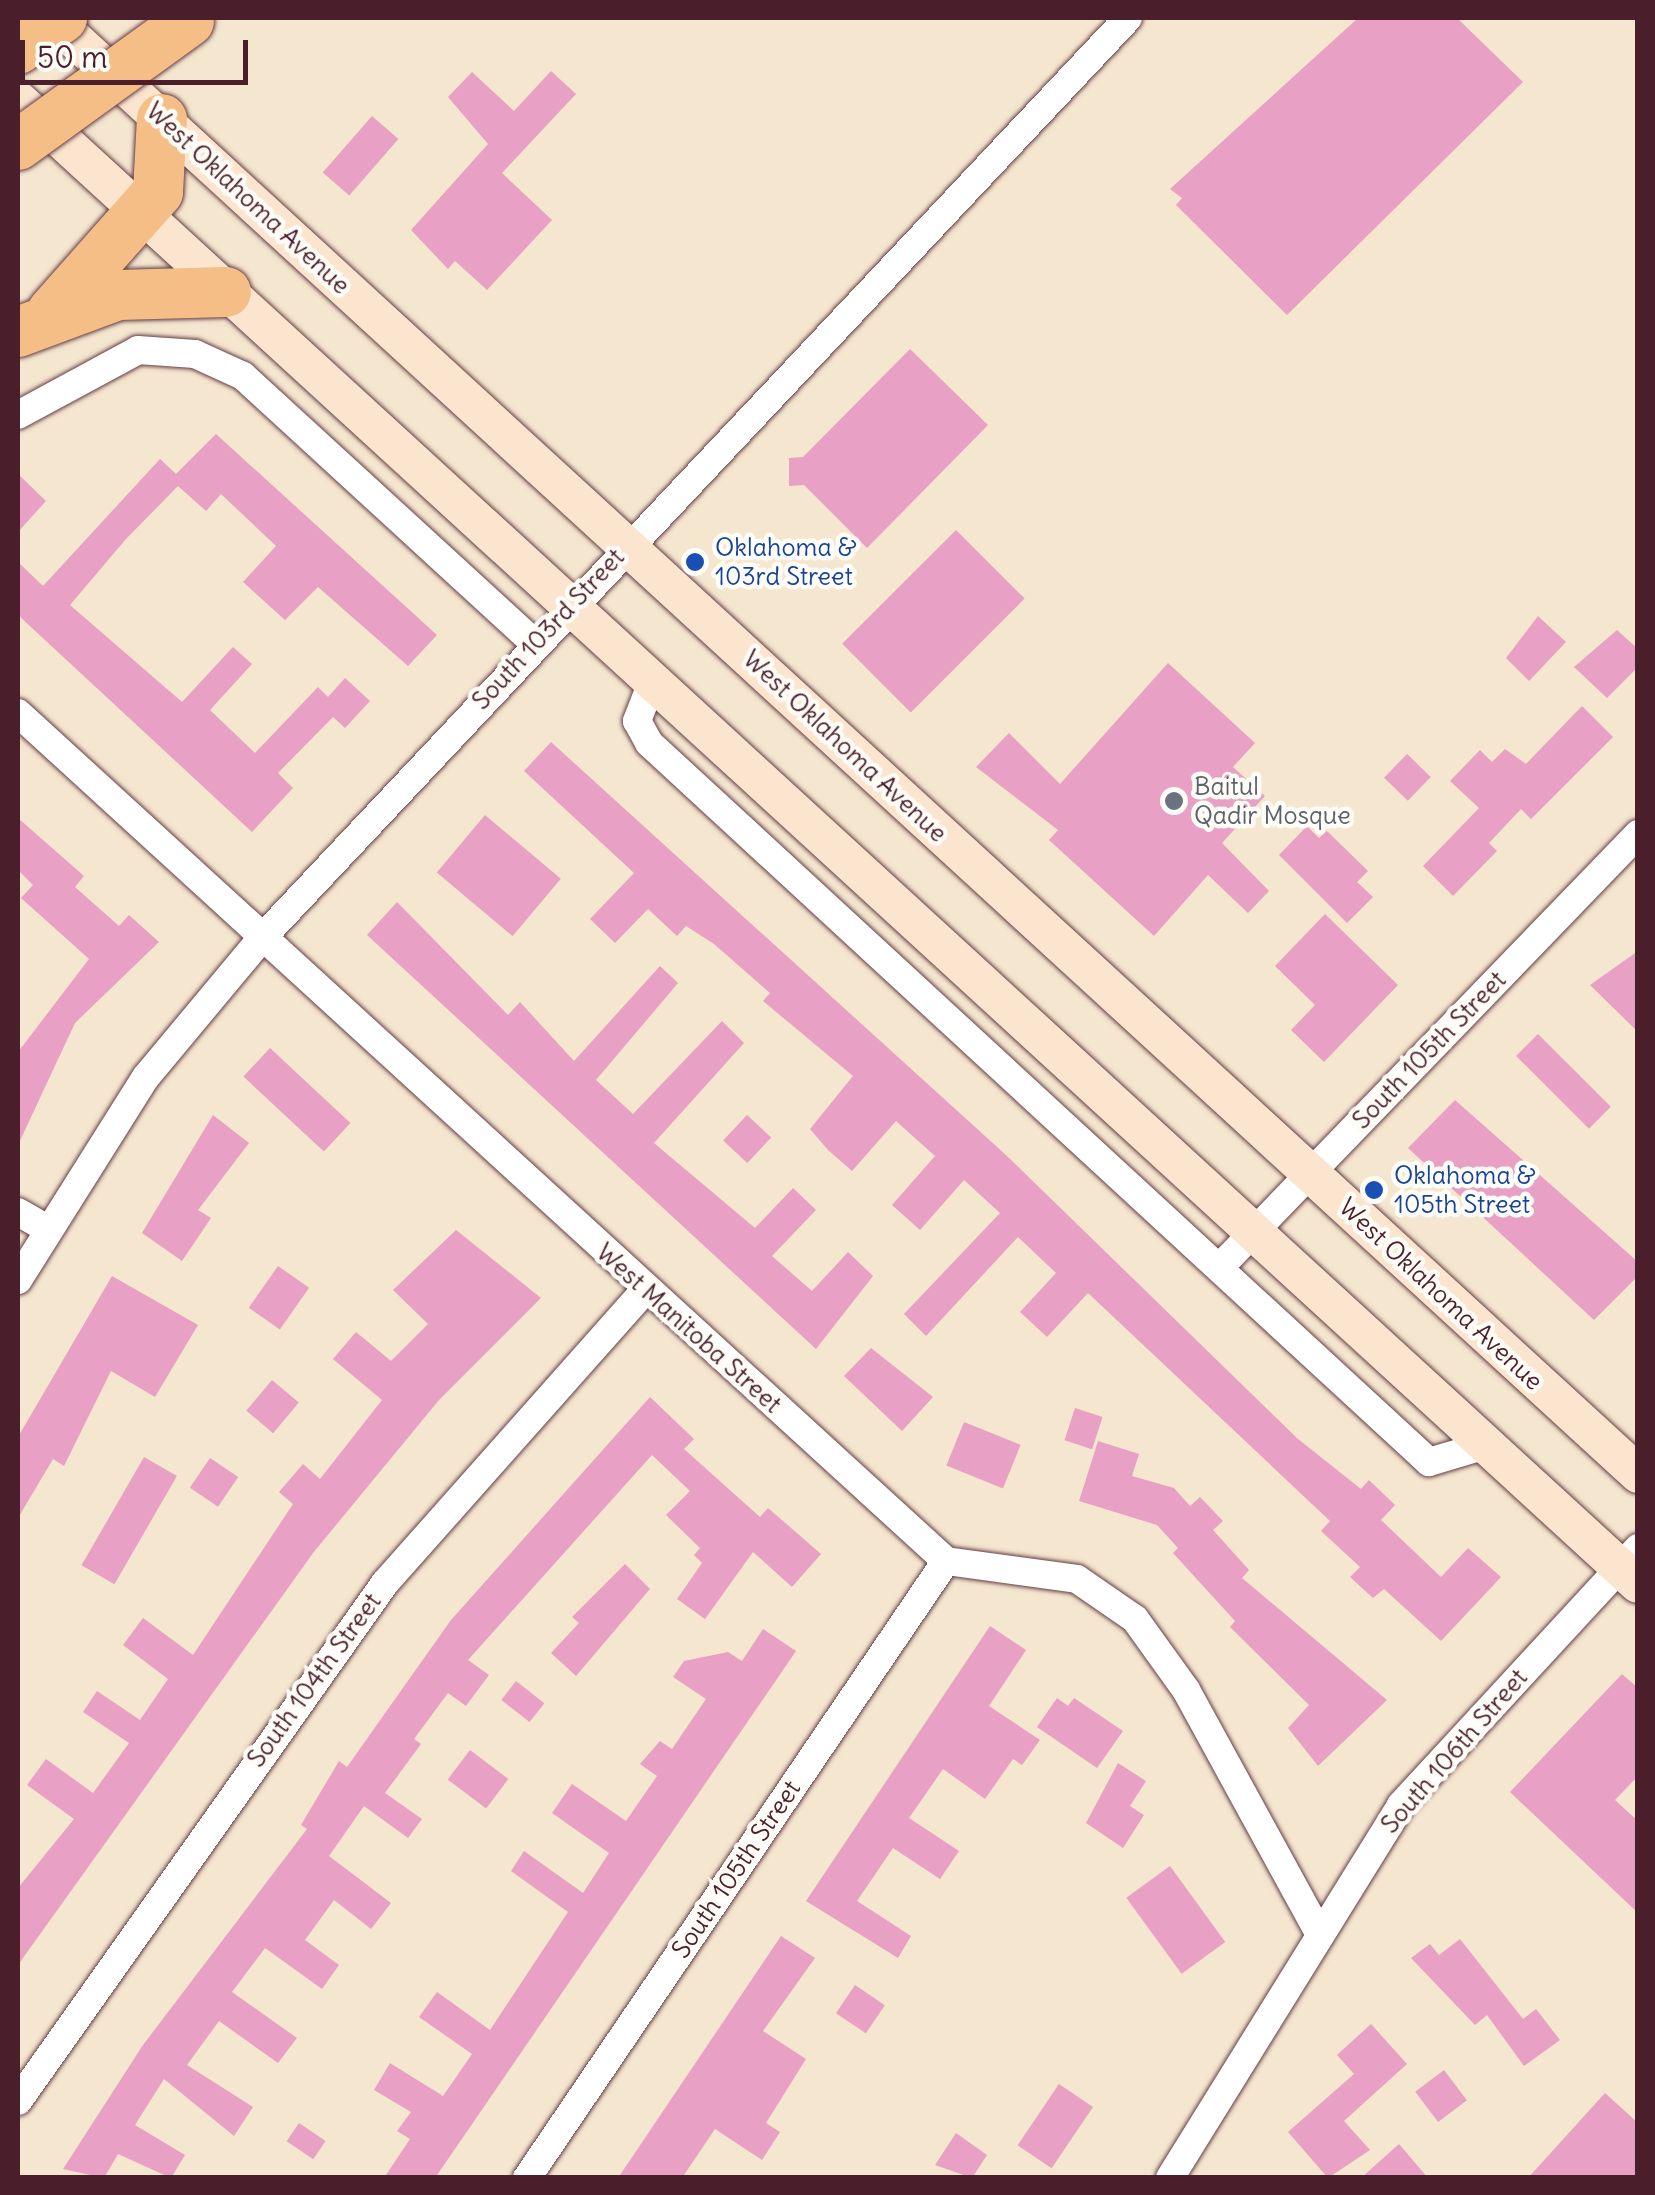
<!DOCTYPE html>
<style>
body{margin:0}
#map{position:relative;width:1655px;height:2195px;overflow:hidden;background:#f5e6cf;font-family:Delius,sans-serif}
div>[style]{position:absolute}
[style*='--x']{left:calc(var(--x)*1px);top:calc(var(--y)*1px);width:calc(var(--w)*1px);rotate:calc(var(--a)*1deg)}
.building>*{inset:0;background:#e8a0c4;transform-origin:0 0}
.roads{filter:drop-shadow(0 0 2px #643d44) drop-shadow(0 0 2px #643d44)}
.minor>*{height:28px;margin:-14px;padding:0 14px;transform-origin:14px;border-radius:14px;background:#fff}
.secondary>*{height:38px;margin:-19px;padding:0 19px;transform-origin:19px;border-radius:19px;background:#fbe5cf}
.motorway>*{height:50px;margin:-25px;padding:0 25px;transform-origin:25px;border-radius:25px;background:#f6be87}
.bridges{filter:drop-shadow(0 0 2px #643d44) drop-shadow(0 0 2px #643d44)}
.motorway-bridge>*{height:50px;margin:-25px;padding:0 25px;transform-origin:25px;border-radius:25px;background:#f6be87}
.dots>*{width:28px;height:28px;translate:-50% -50%;box-sizing:border-box;border:5px solid #fdfcf7;border-radius:50%}
span{translate:-50% -50%;white-space:nowrap;text-align:center;line-height:1.15;-webkit-text-stroke:9px #fdfcf7;paint-order:stroke}
.street-label{font-size:25px;color:#4a1f2b}
.transit-label{font-size:25px;color:#164399}
.left{translate:0 -50%;text-align:left}
.worship-label{font-size:25px;color:#5b616d}
.frame{position:absolute;inset:0;border:20px solid #4a1f2b;pointer-events:none}
.scale{position:absolute;left:20px;top:40px;width:228px;height:45px;box-sizing:border-box;border:5px solid #4a1f2b;border-top:0;padding-left:12px;font-size:30px;line-height:35px;white-space:nowrap;color:#4a1f2b;-webkit-text-stroke:8px #fdfcf7;paint-order:stroke}
</style>
<div id="map">
<div class="building">
<div style="clip-path:polygon(1358px 18px,1457px 18px,1523px 82px,1287px 315px,1176px 205px,1182px 198px,1170px 189px)"></div>
<div style="clip-path:polygon(551px 71px,576px 94px,502px 173px,552px 220px,487px 290px,455px 261px,448px 269px,411px 230px,488px 144px,448px 97px,472px 72px,514px 111px)"></div>
<div style="left:372px;top:116px;width:35px;height:75px;rotate:41deg"></div>
<div style="clip-path:polygon(910px 349px,988px 425px,867px 548px,804px 485px,789px 486px,789px 458px,803px 457px)"></div>
<div style="clip-path:polygon(216px 434px,437px 635px,408px 666px,318px 587px,285px 620px,243px 582px,276px 546px,221px 494px,206px 511px,178px 486px,126px 539px,70px 605px,182px 702px,233px 647px,252px 664px,210px 710px,255px 753px,318px 687px,328px 697px,345px 678px,370px 701px,345px 728px,333px 717px,278px 773px,293px 788px,252px 832px,18px 615px,18px 562px,43px 586px,160px 459px,176px 474px)"></div>
<div style="clip-path:polygon(18px 474px,46px 501px,18px 532px)"></div>
<div style="left:956px;top:530px;width:97px;height:161px;rotate:45deg"></div>
<div style="clip-path:polygon(1538px 616px,1566px 642px,1529px 681px,1506px 658px)"></div>
<div style="clip-path:polygon(1617px 630px,1638px 649px,1638px 667px,1607px 698px,1574px 667px)"></div>
<div style="clip-path:polygon(1168px 663px,1255px 743px,1233px 767px,1265px 796px,1222px 843px,1269px 891px,1248px 913px,1208px 875px,1154px 936px,1049px 840px,1058px 830px,976px 767px,1009px 733px,1060px 784px)"></div>
<div style="clip-path:polygon(1582px 706px,1613px 737px,1531px 819px,1521px 809px,1489px 843px,1497px 851px,1453px 896px,1423px 866px,1479px 808px,1450px 781px,1480px 750px,1492px 762px,1505px 749px,1526px 764px)"></div>
<div style="clip-path:polygon(551px 742px,1007px 1156px,1298px 1439px,1361px 1489px,1369px 1480px,1395px 1505px,1381px 1520px,1441px 1577px,1468px 1548px,1501px 1577px,1441px 1641px,1384px 1589px,1373px 1598px,1350px 1577px,1360px 1567px,1321px 1531px,1330px 1521px,1088px 1293px,1047px 1337px,1020px 1312px,1056px 1273px,1018px 1237px,926px 1336px,904px 1314px,1000px 1213px,964px 1180px,920px 1230px,892px 1205px,935px 1156px,896px 1121px,852px 1171px,828px 1150px,810px 1129px,853px 1076px,763px 1001px,770px 993px,714px 944px,686px 926px,677px 936px,648px 909px,615px 943px,590px 919px,634px 873px,524px 771px)"></div>
<div style="left:1407px;top:754px;width:33px;height:33px;rotate:44deg"></div>
<div style="left:485px;top:815px;width:99px;height:75px;rotate:40deg"></div>
<div style="clip-path:polygon(18px 818px,84px 876px,75px 887px,119px 926px,129px 915px,159px 942px,75px 1023px,18px 1145px,18px 1052px,89px 959px,21px 898px,33px 885px,18px 870px)"></div>
<div style="clip-path:polygon(1307px 826px,1319px 838px,1327px 831px,1368px 871px,1357px 882px,1373px 897px,1347px 923px,1279px 855px)"></div>
<div style="clip-path:polygon(397px 902px,508px 1015px,520px 1002px,574px 1061px,660px 966px,678px 983px,596px 1080px,633px 1114px,722px 1021px,744px 1043px,654px 1143px,755px 1228px,793px 1188px,816px 1210px,772px 1256px,812px 1291px,848px 1252px,873px 1276px,816px 1349px,367px 935px)"></div>
<div style="clip-path:polygon(1325px 914px,1398px 985px,1324px 1062px,1291px 1030px,1315px 1005px,1275px 966px)"></div>
<div style="clip-path:polygon(1638px 951px,1638px 1032px,1590px 985px)"></div>
<div style="left:1538px;top:1034px;width:103px;height:31px;rotate:45deg"></div>
<div style="left:270px;top:1048px;width:110px;height:39px;rotate:43deg"></div>
<div style="clip-path:polygon(1455px 1100px,1638px 1262px,1638px 1276px,1594px 1320px,1408px 1148px)"></div>
<div style="clip-path:polygon(213px 1115px,249px 1143px,198px 1210px,211px 1218px,182px 1261px,142px 1233px)"></div>
<div style="left:747px;top:1115px;width:33px;height:35px;rotate:43deg"></div>
<div style="clip-path:polygon(456px 1230px,541px 1298px,439px 1400px,313px 1553px,18px 1965px,18px 1888px,74px 1819px,27px 1785px,46px 1759px,93px 1793px,129px 1743px,83px 1712px,97px 1691px,140px 1720px,168px 1679px,123px 1645px,143px 1618px,193px 1655px,293px 1504px,279px 1492px,303px 1464px,320px 1479px,382px 1400px,333px 1359px,356px 1332px,391px 1361px,428px 1324px,393px 1290px)"></div>
<div style="left:278px;top:1266px;width:38px;height:51px;rotate:35deg"></div>
<div style="clip-path:polygon(112px 1276px,198px 1325px,155px 1397px,111px 1371px,64px 1466px,53px 1459px,18px 1518px,18px 1437px)"></div>
<div style="clip-path:polygon(871px 1348px,933px 1397px,902px 1431px,844px 1376px)"></div>
<div style="left:272px;top:1380px;width:35px;height:40px;rotate:40deg"></div>
<div style="clip-path:polygon(650px 1397px,694px 1439px,684px 1449px,760px 1517px,768px 1508px,821px 1554px,792px 1587px,753px 1552px,705px 1619px,677px 1599px,702px 1563px,694px 1555px,700px 1548px,666px 1515px,690px 1491px,652px 1455px,468px 1660px,489px 1675px,466px 1706px,448px 1693px,414px 1739px,421px 1744px,385px 1793px,422px 1819px,408px 1838px,364px 1806px,329px 1856px,391px 1903px,371px 1929px,334px 1900px,305px 1940px,339px 1965px,322px 1989px,265px 1948px,232px 1992px,297px 2038px,278px 2063px,219px 2021px,187px 2065px,253px 2107px,234px 2136px,164px 2079px,135px 2125px,185px 2155px,171px 2178px,118px 2154px,104px 2178px,63px 2169px,143px 2045px,307px 1829px,301px 1825px,339px 1761px,347px 1767px,451px 1620px)"></div>
<div style="left:1075px;top:1408px;width:29px;height:34px;rotate:18deg"></div>
<div style="left:964px;top:1422px;width:61px;height:47px;rotate:22deg"></div>
<div style="clip-path:polygon(1098px 1441px,1139px 1454px,1132px 1476px,1174px 1488px,1190px 1506px,1200px 1497px,1223px 1521px,1213px 1530px,1249px 1570px,1242px 1578px,1387px 1700px,1318px 1766px,1288px 1728px,1309px 1705px,1230px 1627px,1235px 1621px,1173px 1553px,1178px 1548px,1157px 1525px,1079px 1501px)"></div>
<div style="left:144px;top:1457px;width:38px;height:125px;rotate:30deg"></div>
<div style="left:210px;top:1458px;width:34px;height:36px;rotate:34deg"></div>
<div style="clip-path:polygon(625px 1564px,650px 1589px,576px 1676px,551px 1653px,579px 1623px,572px 1617px)"></div>
<div style="clip-path:polygon(990px 1626px,1026px 1650px,989px 1706px,1040px 1740px,1022px 1765px,1013px 1759px,985px 1799px,943px 1769px,909px 1818px,959px 1851px,940px 1879px,893px 1848px,857px 1901px,911px 1936px,898px 1958px,806px 1901px)"></div>
<div style="clip-path:polygon(763px 1629px,796px 1651px,479px 2114px,435px 2178px,384px 2178px,410px 2139px,397px 2131px,411px 2112px,374px 2090px,390px 2063px,443px 2096px,472px 2054px,419px 2017px,437px 1992px,490px 2030px,568px 1912px,511px 1871px,524px 1851px,583px 1893px,609px 1853px,552px 1813px,572px 1784px,626px 1821px,657px 1776px,640px 1764px,660px 1741px,672px 1749px,706px 1699px,673px 1677px,684px 1661px,728px 1652px,742px 1661px)"></div>
<div style="clip-path:polygon(1622px 1674px,1638px 1688px,1638px 1776px,1615px 1800px,1638px 1821px,1638px 1913px,1510px 1792px)"></div>
<div style="left:516px;top:1681px;width:36px;height:24px;rotate:38deg"></div>
<div style="clip-path:polygon(1057px 1698px,1068px 1706px,1074px 1698px,1123px 1731px,1097px 1768px,1037px 1727px)"></div>
<div style="left:470px;top:1750px;width:48px;height:37px;rotate:37deg"></div>
<div style="clip-path:polygon(1118px 1763px,1146px 1781px,1130px 1806px,1144px 1815px,1123px 1848px,1086px 1823px)"></div>
<div style="left:1170px;top:1866px;width:94px;height:54px;rotate:54deg"></div>
<div style="clip-path:polygon(781px 1936px,815px 1958px,763px 2031px,806px 2059px,766px 2123px,780px 2132px,762px 2160px,715px 2129px,682px 2178px,618px 2178px)"></div>
<div style="clip-path:polygon(1460px 1939px,1523px 2019px,1536px 2009px,1560px 2040px,1524px 2066px,1487px 2015px,1475px 2025px,1411px 1958px,1430px 1944px,1439px 1955px)"></div>
<div style="left:855px;top:1985px;width:36px;height:34px;rotate:34deg"></div>
<div style="clip-path:polygon(1371px 2024px,1407px 2064px,1344px 2121px,1370px 2150px,1328px 2178px,1288px 2132px,1354px 2074px,1337px 2055px)"></div>
<div style="left:1444px;top:2070px;width:38px;height:36px;rotate:53deg"></div>
<div style="left:1059px;top:2084px;width:41px;height:74px;rotate:34deg"></div>
<div style="clip-path:polygon(1605px 2093px,1638px 2123px,1638px 2178px,1528px 2178px)"></div>
<div style="left:299px;top:2123px;width:32px;height:22px;rotate:34deg"></div>
<div style="clip-path:polygon(956px 2133px,987px 2155px,972px 2178px,935px 2165px)"></div>
<div style="clip-path:polygon(1399px 2144px,1428px 2178px,1361px 2178px)"></div>
</div>
<div class="roads">
<div class="minor">
<div style="--x:18;--y:415;--w:136;--a:-28.4"></div>
<div style="--x:138;--y:350;--w:57;--a:4"></div>
<div style="--x:195;--y:354;--w:53;--a:24.6"></div>
<div style="--x:243;--y:376;--w:395;--a:42.5"></div>
<div style="--x:652;--y:682;--w:42;--a:111"></div>
<div style="--x:637;--y:721;--w:25;--a:61"></div>
<div style="--x:649;--y:743;--w:1061;--a:42.67"></div>
<div style="--x:1429;--y:1462;--w:59;--a:-16.6"></div>
<div style="--x:18;--y:713;--w:1257;--a:42.42"></div>
<div style="--x:946;--y:1561;--w:132;--a:7.8"></div>
<div style="--x:1077;--y:1579;--w:70;--a:34.6"></div>
<div style="--x:1135;--y:1619;--w:87;--a:54.3"></div>
<div style="--x:1186;--y:1690;--w:273;--a:61.3"></div>
<div style="--x:18;--y:1212;--w:34;--a:30"></div>
<div style="--x:1220;--y:1267;--w:602;--a:-46.01"></div>
<div style="--x:18;--y:1280;--w:240;--a:-57.8"></div>
<div style="--x:146;--y:1077;--w:181;--a:-50.2"></div>
<div style="--x:262;--y:938;--w:1263;--a:-46.73"></div>
<div style="--x:18;--y:2101;--w:635;--a:-54.68"></div>
<div style="--x:385;--y:1583;--w:393;--a:-48.4"></div>
<div style="--x:527;--y:2178;--w:746;--a:-55.82"></div>
<div style="--x:1170;--y:2178;--w:439;--a:-58.2"></div>
<div style="--x:1401;--y:1805;--w:350;--a:-47.3"></div>
</div>
<div class="secondary">
<div style="--x:51;--y:18;--w:2154;--a:42.53"></div>
<div style="--x:18;--y:100;--w:2197;--a:42.49"></div>
</div>
<div class="motorway">
<div style="--x:52;--y:312;--w:160;--a:-48.5"></div>
<div style="--x:158;--y:192;--w:73;--a:-86.9"></div>
<div style="--x:18;--y:332;--w:107;--a:-20.3"></div>
<div style="--x:118;--y:295;--w:108;--a:-1.6"></div>
</div>
</div>
<div class="bridges">
<div class="motorway-bridge">
<div style="--x:18;--y:49;--w:54;--a:-35.2"></div>
<div style="--x:18;--y:145;--w:211;--a:-35.9"></div>
</div>
</div>
<div class="dots">
<div style="left:695px;top:562px;background:#1a4fb4"></div>
<div style="left:1174px;top:801px;background:#6b7280"></div>
<div style="left:1374px;top:1190px;background:#1a4fb4"></div>
</div>
<div class="street-label">
<span style="left:248px;top:198px;rotate:43deg">West Oklahoma Avenue</span>
<span style="left:548px;top:629px;rotate:-47deg">South 103rd Street</span>
<span style="left:845px;top:746px;rotate:43deg">West Oklahoma Avenue</span>
<span style="left:1429px;top:1050px;rotate:-46deg">South 105th Street</span>
<span style="left:1441px;top:1294px;rotate:43deg">West Oklahoma Avenue</span>
<span style="left:689px;top:1328px;rotate:42deg">West Manitoba Street</span>
<span style="left:314px;top:1680px;rotate:-54deg">South 104th Street</span>
<span style="left:1454px;top:1751px;rotate:-49deg">South 106th Street</span>
<span style="left:736px;top:1869px;rotate:-56deg">South 105th Street</span>
</div>
<div class="transit-label">
<span class="left" style="left:715px;top:562px">Oklahoma &amp;<br>103rd Street</span>
<span class="left" style="left:1394px;top:1190px">Oklahoma &amp;<br>105th Street</span>
</div>
<div class="worship-label">
<span class="left" style="left:1194px;top:801px">Baitul<br>Qadir Mosque</span>
</div>
<div class="frame"></div>
<div class="scale">50 m</div>
</div>
